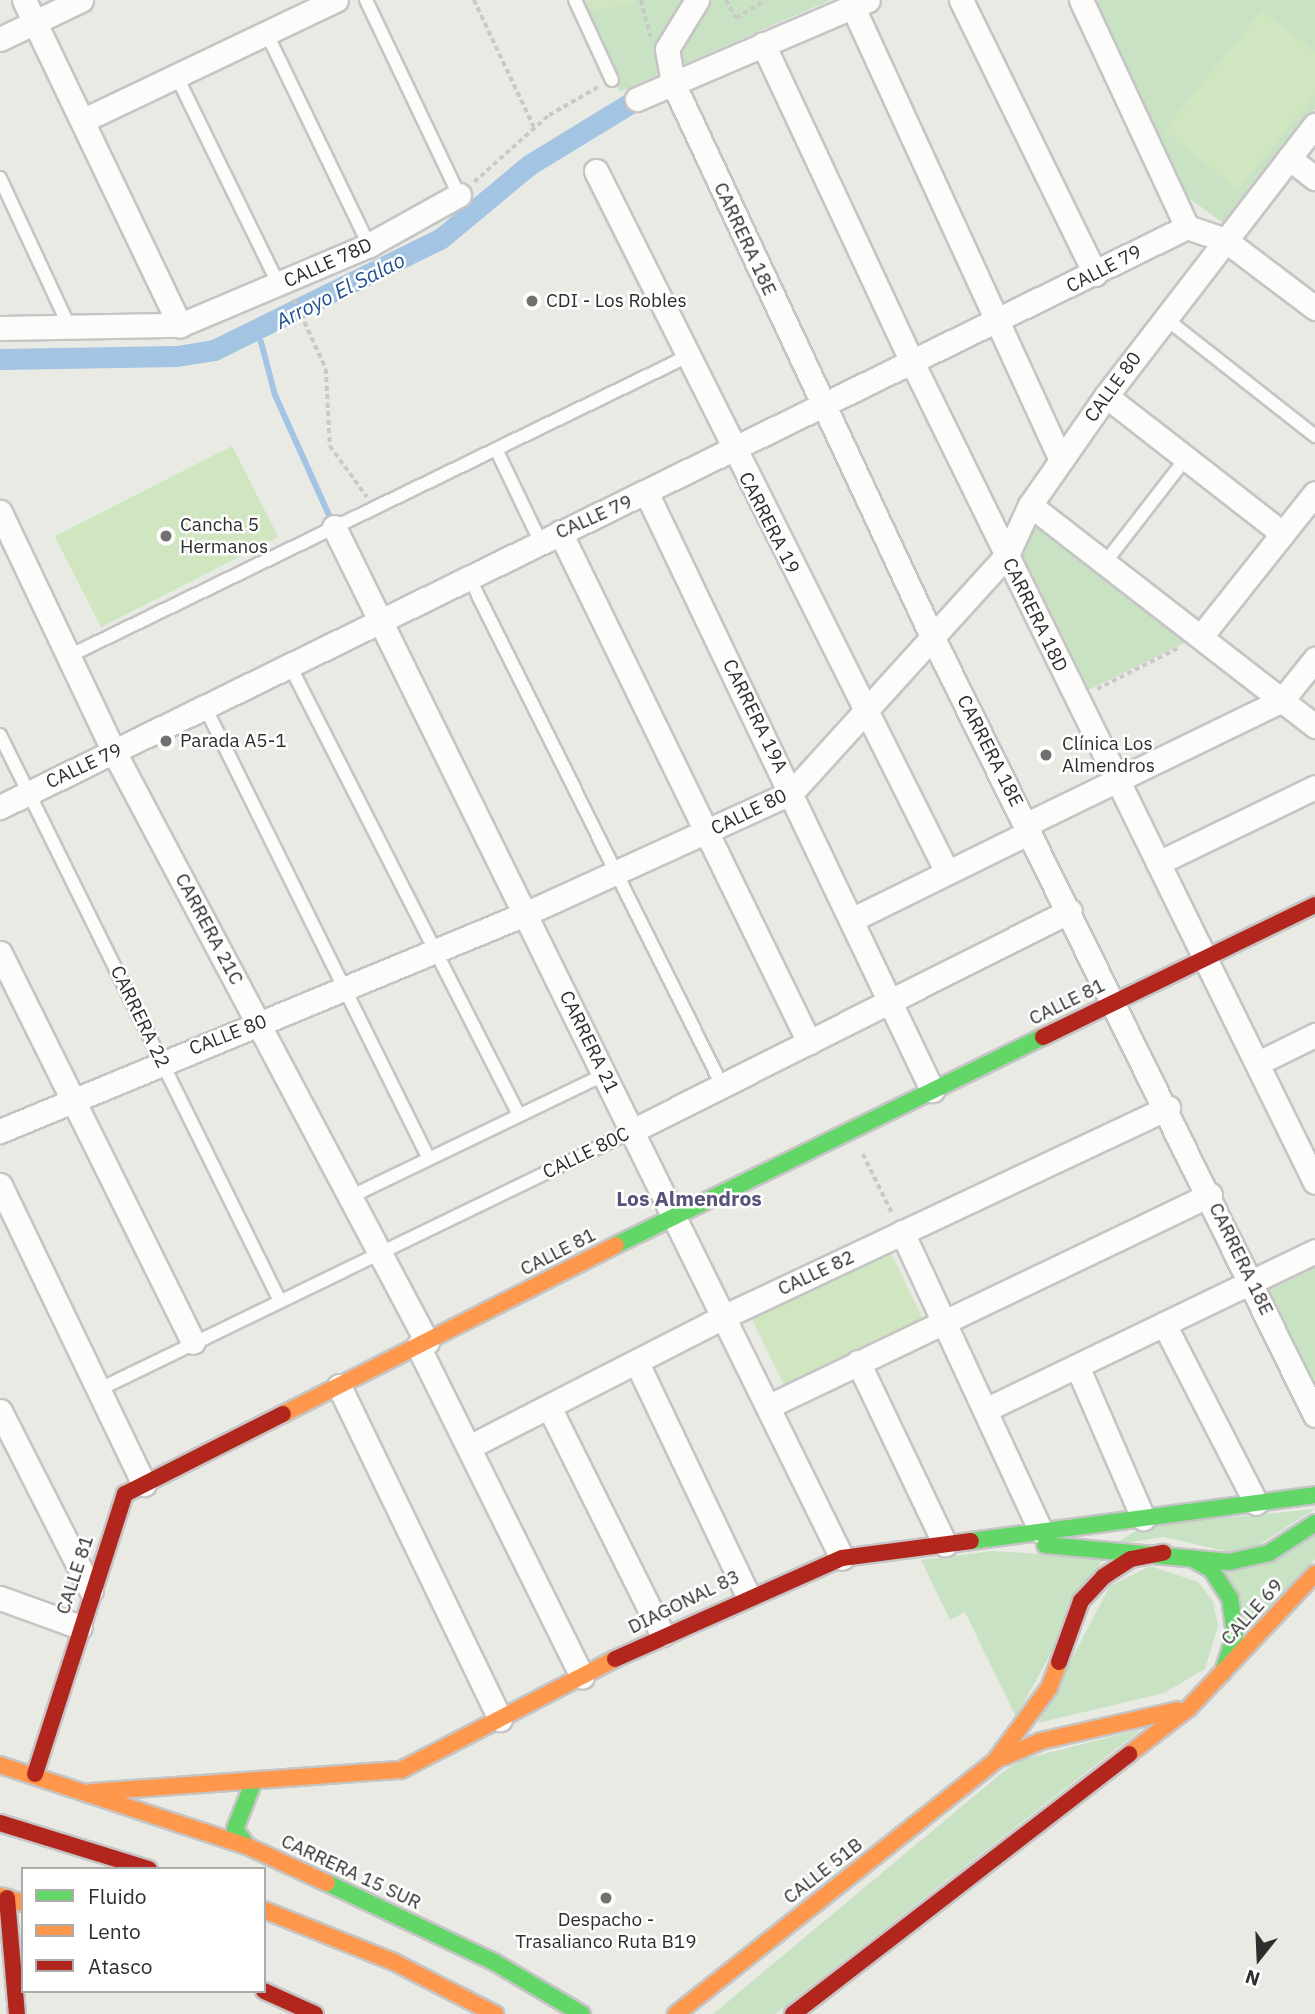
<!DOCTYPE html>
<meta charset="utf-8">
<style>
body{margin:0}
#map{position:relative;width:1315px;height:2014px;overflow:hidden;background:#eaeae5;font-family:"IBM Plex Sans",sans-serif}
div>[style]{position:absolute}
.green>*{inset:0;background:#c8e2c3}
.pitch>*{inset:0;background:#d0e6c1;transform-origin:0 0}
.stream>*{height:6px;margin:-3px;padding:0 3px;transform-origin:3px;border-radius:3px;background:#a3c4e2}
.canal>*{height:21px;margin:-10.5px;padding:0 10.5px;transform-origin:10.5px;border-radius:10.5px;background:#a3c4e2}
.path>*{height:3.5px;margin-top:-1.75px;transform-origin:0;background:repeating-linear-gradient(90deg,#c9c9c8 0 5px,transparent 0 8.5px)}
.roads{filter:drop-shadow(2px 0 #c5c5c5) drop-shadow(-2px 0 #c5c5c5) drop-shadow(0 2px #c5c5c5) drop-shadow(0 -2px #c5c5c5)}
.lane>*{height:12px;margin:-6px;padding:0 6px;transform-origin:6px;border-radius:6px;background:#fcfcfb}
.street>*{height:23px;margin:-11.5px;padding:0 11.5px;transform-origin:11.5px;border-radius:11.5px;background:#fcfcfb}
.fast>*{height:16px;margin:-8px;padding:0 8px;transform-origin:8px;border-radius:8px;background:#63d668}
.slow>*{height:16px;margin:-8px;padding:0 8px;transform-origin:8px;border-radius:8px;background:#ff974d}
.jam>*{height:16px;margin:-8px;padding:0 8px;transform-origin:8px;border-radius:8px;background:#b3261e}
.dots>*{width:19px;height:19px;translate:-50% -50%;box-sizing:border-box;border:4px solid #fff;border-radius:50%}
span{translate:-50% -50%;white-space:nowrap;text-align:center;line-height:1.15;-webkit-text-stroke:5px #fff;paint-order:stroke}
.street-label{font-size:19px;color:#2e2e2e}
.poi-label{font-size:19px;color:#2e2e2e}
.left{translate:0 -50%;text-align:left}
.water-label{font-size:21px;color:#205190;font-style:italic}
.neighbourhood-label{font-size:21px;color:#555379;font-weight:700}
.legend{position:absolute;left:21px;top:1867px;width:245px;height:126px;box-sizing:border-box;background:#fff;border:2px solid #ababab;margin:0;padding:9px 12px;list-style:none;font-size:21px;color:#2e2e2e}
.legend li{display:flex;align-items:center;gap:14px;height:35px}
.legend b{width:35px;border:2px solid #ababab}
.north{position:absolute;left:1224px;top:1923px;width:70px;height:70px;-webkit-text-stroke:5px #fff;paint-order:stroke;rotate:198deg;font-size:19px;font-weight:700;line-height:28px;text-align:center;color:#2e2e2e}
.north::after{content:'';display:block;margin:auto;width:24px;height:32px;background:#2e2e2e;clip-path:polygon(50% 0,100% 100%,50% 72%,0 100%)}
</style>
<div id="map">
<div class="green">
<div style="clip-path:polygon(580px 0,831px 0,620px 92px)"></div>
<div style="clip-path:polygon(1087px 0,1315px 0,1315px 109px,1226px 225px,1180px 192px)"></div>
<div style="clip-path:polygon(1034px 520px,1191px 640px,1084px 692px,1017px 559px)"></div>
<div style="clip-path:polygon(1315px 1266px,1315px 1382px,1265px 1287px)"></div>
<div style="clip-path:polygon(1315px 1509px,1243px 1555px,1163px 1537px,1113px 1545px,1143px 1526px)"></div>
<div style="clip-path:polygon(1315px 1530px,1315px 1559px,1247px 1635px,1224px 1570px)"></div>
<div style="clip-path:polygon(993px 1551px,1103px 1558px,1016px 1717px,965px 1612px,950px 1620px,921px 1560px)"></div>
<div style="clip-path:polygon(1150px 1566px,1198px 1582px,1213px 1601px,1218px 1626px,1205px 1669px,1164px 1693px,1038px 1723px,1110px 1586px)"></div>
<div style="clip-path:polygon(1142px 1729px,775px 2014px,713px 2014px,1003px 1772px,1024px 1759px)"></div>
</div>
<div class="pitch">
<div style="clip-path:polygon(580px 0,633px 0,634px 5px,582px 11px)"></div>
<div style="clip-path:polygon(1262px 10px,1315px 52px,1315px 95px,1238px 190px,1164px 130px)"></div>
<div style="left:232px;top:446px;width:102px;height:199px;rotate:63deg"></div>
<div style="left:889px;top:1249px;width:80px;height:154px;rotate:64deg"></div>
</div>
<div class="stream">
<div style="left:261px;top:342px;width:55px;rotate:75.2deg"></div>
<div style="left:275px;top:395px;width:139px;rotate:65.8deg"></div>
</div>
<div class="canal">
<div style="left:0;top:359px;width:177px;rotate:-1deg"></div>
<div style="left:177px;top:356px;width:37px;rotate:-9deg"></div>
<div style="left:214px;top:350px;width:252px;rotate:-26.2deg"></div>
<div style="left:440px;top:239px;width:116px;rotate:-39.7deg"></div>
<div style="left:529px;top:165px;width:127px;rotate:-31.4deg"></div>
</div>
<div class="path">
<div style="left:474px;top:0;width:140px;rotate:64.7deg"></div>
<div style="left:641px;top:0;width:38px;rotate:75deg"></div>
<div style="left:726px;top:0;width:21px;rotate:61deg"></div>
<div style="left:736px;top:18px;width:35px;rotate:-31deg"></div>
<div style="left:474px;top:182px;width:101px;rotate:-41.8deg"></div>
<div style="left:549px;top:115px;width:56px;rotate:-29.7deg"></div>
<div style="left:294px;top:299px;width:77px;rotate:65.4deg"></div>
<div style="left:326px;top:369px;width:77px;rotate:87deg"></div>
<div style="left:330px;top:446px;width:63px;rotate:54deg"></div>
<div style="left:1097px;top:689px;width:93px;rotate:-26.8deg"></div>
<div style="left:863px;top:1154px;width:66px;rotate:63.8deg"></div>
</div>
<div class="roads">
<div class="lane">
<div style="left:366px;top:0;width:216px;rotate:64.5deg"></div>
<div style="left:575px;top:0;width:88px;rotate:65.2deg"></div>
<div style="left:266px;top:32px;width:237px;rotate:64.2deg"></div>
<div style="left:176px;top:75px;width:234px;rotate:63.9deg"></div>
<div style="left:0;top:178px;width:161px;rotate:65deg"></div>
<div style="left:1165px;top:318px;width:191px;rotate:38.2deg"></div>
<div style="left:496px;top:449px;width:102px;rotate:64.4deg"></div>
<div style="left:1107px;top:560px;width:129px;rotate:-52.2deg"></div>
<div style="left:469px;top:577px;width:568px;rotate:63.53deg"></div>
<div style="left:69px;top:656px;width:686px;rotate:-25.85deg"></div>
<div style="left:289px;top:664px;width:506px;rotate:62.98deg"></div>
<div style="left:205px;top:707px;width:504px;rotate:63.64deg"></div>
<div style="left:0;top:735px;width:631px;rotate:63.68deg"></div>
<div style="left:352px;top:1196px;width:281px;rotate:-25.7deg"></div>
<div style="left:100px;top:1389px;width:591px;rotate:-25.87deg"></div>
</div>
<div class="street">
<div style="left:24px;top:0;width:361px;rotate:64.4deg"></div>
<div style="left:697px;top:0;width:57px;rotate:121.5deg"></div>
<div style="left:667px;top:49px;width:35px;rotate:80deg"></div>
<div style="left:673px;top:83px;width:608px;rotate:64.91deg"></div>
<div style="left:931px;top:634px;width:870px;rotate:63.82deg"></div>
<div style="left:961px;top:0;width:305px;rotate:63.9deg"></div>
<div style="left:1081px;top:0;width:251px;rotate:65deg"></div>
<div style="left:1187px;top:227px;width:40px;rotate:18.9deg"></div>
<div style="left:1225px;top:240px;width:113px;rotate:37.1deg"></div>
<div style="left:851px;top:3px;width:503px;rotate:65.32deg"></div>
<div style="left:0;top:39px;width:90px;rotate:-25.7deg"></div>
<div style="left:763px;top:44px;width:353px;rotate:64.9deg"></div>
<div style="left:913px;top:364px;width:911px;rotate:63.83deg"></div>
<div style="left:637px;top:99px;width:251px;rotate:-23.2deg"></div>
<div style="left:84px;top:120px;width:279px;rotate:-25.5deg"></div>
<div style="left:1289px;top:158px;width:33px;rotate:38deg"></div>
<div style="left:596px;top:171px;width:784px;rotate:63.4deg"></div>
<div style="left:0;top:328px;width:180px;rotate:-1deg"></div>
<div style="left:180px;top:325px;width:205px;rotate:-22.9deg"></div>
<div style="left:369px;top:245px;width:103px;rotate:-29.1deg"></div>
<div style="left:1106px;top:396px;width:224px;rotate:37.9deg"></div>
<div style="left:647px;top:494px;width:661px;rotate:64.44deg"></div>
<div style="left:1030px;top:505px;width:361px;rotate:37.8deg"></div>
<div style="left:0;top:512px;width:266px;rotate:64.6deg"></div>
<div style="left:114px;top:752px;width:668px;rotate:62.05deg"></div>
<div style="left:334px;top:527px;width:1149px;rotate:63.77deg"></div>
<div style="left:560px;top:532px;width:568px;rotate:63.98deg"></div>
<div style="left:1202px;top:635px;width:181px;rotate:-51.5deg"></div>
<div style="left:0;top:807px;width:1321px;rotate:-26.04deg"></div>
<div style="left:1027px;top:824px;width:284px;rotate:-25.9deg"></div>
<div style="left:1282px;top:700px;width:53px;rotate:-51.2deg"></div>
<div style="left:1158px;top:863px;width:174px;rotate:-25.8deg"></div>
<div style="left:853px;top:919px;width:197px;rotate:-26.2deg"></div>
<div style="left:0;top:953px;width:434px;rotate:63.6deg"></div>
<div style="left:1258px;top:1063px;width:64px;rotate:-26.2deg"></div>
<div style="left:0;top:1131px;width:570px;rotate:-22.47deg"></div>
<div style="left:527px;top:913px;width:291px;rotate:-24.5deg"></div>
<div style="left:792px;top:792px;width:320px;rotate:-47.8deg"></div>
<div style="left:1007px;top:555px;width:55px;rotate:-65.3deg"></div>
<div style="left:1030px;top:505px;width:133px;rotate:-55.1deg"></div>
<div style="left:1106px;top:396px;width:342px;rotate:-52.4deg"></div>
<div style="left:632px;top:1131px;width:490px;rotate:-26.7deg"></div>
<div style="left:0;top:1185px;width:332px;rotate:64.3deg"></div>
<div style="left:902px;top:1232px;width:330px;rotate:65.1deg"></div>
<div style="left:1164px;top:1324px;width:201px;rotate:62.8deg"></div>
<div style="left:418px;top:1346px;width:369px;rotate:63.6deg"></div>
<div style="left:858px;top:1362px;width:202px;rotate:64.5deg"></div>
<div style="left:637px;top:1363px;width:256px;rotate:64.5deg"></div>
<div style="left:1077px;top:1366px;width:166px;rotate:66.5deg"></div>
<div style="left:339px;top:1386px;width:370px;rotate:64.2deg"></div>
<div style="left:769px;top:1406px;width:489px;rotate:-25.6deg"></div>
<div style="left:549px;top:1407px;width:254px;rotate:63.5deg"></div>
<div style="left:985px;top:1410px;width:366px;rotate:-25.7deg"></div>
<div style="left:0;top:1411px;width:201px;rotate:63.1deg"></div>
<div style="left:469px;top:1447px;width:285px;rotate:-27.1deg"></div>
<div style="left:723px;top:1317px;width:492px;rotate:-25.2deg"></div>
<div style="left:0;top:1598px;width:85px;rotate:19.9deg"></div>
</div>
<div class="fast">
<div style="left:616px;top:1245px;width:475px;rotate:-26deg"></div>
<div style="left:971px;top:1541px;width:347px;rotate:-7.6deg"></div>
<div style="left:1045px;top:1545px;width:185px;rotate:5.3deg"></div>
<div style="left:1229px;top:1562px;width:41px;rotate:-12.7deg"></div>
<div style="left:1269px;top:1553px;width:55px;rotate:-33.1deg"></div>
<div style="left:1191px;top:1558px;width:23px;rotate:29deg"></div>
<div style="left:1211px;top:1569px;width:35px;rotate:57deg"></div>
<div style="left:1230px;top:1598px;width:37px;rotate:82deg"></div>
<div style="left:1235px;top:1635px;width:40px;rotate:108deg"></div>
<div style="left:247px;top:1846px;width:21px;rotate:-125deg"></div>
<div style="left:235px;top:1829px;width:49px;rotate:-68.6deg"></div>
<div style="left:327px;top:1883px;width:185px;rotate:25.3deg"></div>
<div style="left:494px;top:1962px;width:102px;rotate:30.6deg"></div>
</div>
<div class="slow">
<div style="left:283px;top:1414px;width:373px;rotate:-26.9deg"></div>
<div style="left:1129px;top:1754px;width:76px;rotate:-37.5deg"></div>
<div style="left:1189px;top:1708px;width:184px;rotate:-46.8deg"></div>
<div style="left:1004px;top:1757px;width:40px;rotate:-23.4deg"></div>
<div style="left:1041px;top:1741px;width:139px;rotate:-12.8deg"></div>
<div style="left:0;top:1765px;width:260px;rotate:18.2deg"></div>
<div style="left:247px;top:1846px;width:88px;rotate:24.8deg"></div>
<div style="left:91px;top:1792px;width:311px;rotate:-4.1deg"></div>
<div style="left:401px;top:1770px;width:241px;rotate:-27.4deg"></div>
<div style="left:0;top:1896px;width:24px;rotate:17deg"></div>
<div style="left:264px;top:1910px;width:140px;rotate:21.8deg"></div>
<div style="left:394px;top:1962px;width:114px;rotate:27.2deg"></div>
<div style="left:676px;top:2014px;width:407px;rotate:-38.4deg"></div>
<div style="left:995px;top:1761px;width:91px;rotate:-53.5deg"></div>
<div style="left:1049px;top:1688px;width:28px;rotate:-69deg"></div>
</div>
<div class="jam">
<div style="left:1043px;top:1037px;width:302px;rotate:-25.9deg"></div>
<div style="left:615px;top:1659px;width:248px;rotate:-24deg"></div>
<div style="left:842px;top:1558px;width:130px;rotate:-7.5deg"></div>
<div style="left:1059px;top:1662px;width:65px;rotate:-70.2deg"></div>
<div style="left:1081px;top:1601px;width:33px;rotate:-47deg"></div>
<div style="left:1103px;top:1577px;width:33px;rotate:-33deg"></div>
<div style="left:1131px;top:1559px;width:33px;rotate:-11deg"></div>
<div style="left:35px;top:1774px;width:294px;rotate:-72.2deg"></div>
<div style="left:125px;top:1494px;width:177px;rotate:-26.9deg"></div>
<div style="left:0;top:1823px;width:156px;rotate:17.2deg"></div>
<div style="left:7px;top:1898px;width:116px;rotate:85.1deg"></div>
<div style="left:264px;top:1991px;width:56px;rotate:24.3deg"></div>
<div style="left:793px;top:2014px;width:425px;rotate:-37.7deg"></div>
</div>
</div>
<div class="dots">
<div style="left:532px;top:301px;background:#70706e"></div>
<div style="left:166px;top:536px;background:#70706e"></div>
<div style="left:166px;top:741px;background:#70706e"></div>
<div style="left:1046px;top:755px;background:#70706e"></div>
<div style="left:606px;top:1898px;background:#70706e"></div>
</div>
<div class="street-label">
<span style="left:745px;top:239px;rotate:65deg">CARRERA 18E</span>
<span style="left:328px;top:263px;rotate:-24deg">CALLE 78D</span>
<span style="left:1104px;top:269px;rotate:-27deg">CALLE 79</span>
<span style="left:1113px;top:387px;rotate:-54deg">CALLE 80</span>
<span style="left:594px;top:517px;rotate:-24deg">CALLE 79</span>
<span style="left:769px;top:523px;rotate:63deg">CARRERA 19</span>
<span style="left:1035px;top:615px;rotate:64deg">CARRERA 18D</span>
<span style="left:755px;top:716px;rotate:64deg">CARRERA 19A</span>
<span style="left:990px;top:751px;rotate:63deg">CARRERA 18E</span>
<span style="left:84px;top:766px;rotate:-25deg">CALLE 79</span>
<span style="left:749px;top:812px;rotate:-26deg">CALLE 80</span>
<span style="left:209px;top:929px;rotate:62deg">CARRERA 21C</span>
<span style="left:1067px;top:1002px;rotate:-26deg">CALLE 81</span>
<span style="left:140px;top:1017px;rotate:64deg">CARRERA 22</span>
<span style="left:228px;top:1035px;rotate:-21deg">CALLE 80</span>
<span style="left:589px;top:1042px;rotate:64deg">CARRERA 21</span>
<span style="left:586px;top:1153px;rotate:-26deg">CALLE 80C</span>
<span style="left:558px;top:1252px;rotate:-27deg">CALLE 81</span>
<span style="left:1241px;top:1259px;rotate:64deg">CARRERA 18E</span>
<span style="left:816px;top:1273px;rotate:-25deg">CALLE 82</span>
<span style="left:75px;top:1575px;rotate:-72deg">CALLE 81</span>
<span style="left:684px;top:1602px;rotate:-26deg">DIAGONAL 83</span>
<span style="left:1252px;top:1612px;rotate:-48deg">CALLE 69</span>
<span style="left:823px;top:1871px;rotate:-38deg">CALLE 51B</span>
<span style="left:351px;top:1872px;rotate:25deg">CARRERA 15 SUR</span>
</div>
<div class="poi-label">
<span class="left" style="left:546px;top:301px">CDI - Los Robles</span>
<span class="left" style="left:180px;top:536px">Cancha 5<br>Hermanos</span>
<span class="left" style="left:180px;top:741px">Parada A5-1</span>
<span class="left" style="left:1062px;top:755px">Clínica Los<br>Almendros</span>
<span style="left:606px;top:1931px">Despacho -<br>Trasalianco Ruta B19</span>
</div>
<div class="water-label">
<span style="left:340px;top:290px;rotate:-27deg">Arroyo El Salao</span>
</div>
<div class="neighbourhood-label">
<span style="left:689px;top:1198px">Los Almendros</span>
</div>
<ul class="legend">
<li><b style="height:9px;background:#63d668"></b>Fluido</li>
<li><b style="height:9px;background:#ff974d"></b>Lento</li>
<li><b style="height:9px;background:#b3261e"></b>Atasco</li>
</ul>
<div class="north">N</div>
</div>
